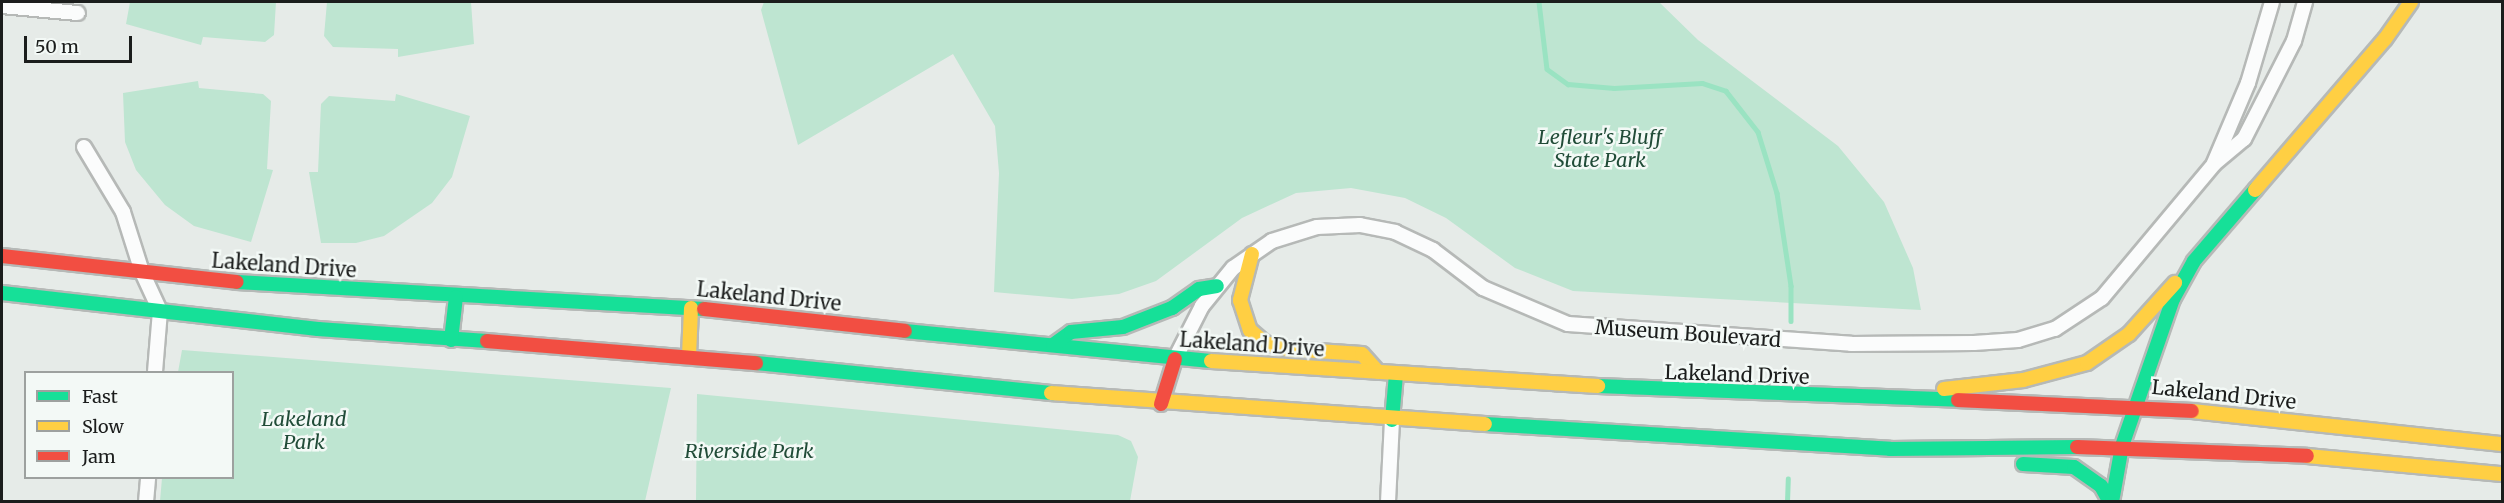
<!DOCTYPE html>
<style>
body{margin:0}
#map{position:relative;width:2504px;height:503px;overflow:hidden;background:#e6ebe8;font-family:Merriweather,serif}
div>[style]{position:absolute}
.green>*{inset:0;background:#bee5d1}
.stream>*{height:4.5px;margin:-2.25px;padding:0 2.25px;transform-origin:2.25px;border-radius:2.25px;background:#9ae3c2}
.roads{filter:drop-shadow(2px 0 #b6b9b7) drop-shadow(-2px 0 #b6b9b7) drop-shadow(0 2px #b6b9b7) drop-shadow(0 -2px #b6b9b7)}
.street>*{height:14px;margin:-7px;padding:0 7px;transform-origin:7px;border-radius:7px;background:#fbfcfc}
.fast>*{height:14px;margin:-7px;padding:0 7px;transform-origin:7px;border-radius:7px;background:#16e098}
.slow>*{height:14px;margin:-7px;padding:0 7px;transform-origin:7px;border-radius:7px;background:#ffcf43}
.jam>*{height:14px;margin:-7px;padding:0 7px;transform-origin:7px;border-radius:7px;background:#f24e42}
span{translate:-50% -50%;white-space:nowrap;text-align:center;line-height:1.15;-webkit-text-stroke:5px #f3f9f6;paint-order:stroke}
.park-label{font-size:20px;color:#214c38;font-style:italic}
.street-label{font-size:20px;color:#1b1d1c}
.frame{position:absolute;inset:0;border:3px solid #1b1d1c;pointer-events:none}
.legend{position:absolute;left:24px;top:371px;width:210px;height:108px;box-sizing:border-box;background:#f3f9f6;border:2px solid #9da19f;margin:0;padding:8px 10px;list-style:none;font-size:18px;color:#1b1d1c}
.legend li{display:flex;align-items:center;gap:12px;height:30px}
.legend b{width:30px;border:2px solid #9da19f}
.scale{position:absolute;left:24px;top:36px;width:108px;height:27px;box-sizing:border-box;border:3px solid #1b1d1c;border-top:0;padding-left:8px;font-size:18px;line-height:21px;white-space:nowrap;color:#1b1d1c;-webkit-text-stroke:4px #f3f9f6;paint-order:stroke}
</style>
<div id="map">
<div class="green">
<div style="clip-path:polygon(130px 2px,276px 2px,274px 35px,265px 42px,203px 37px,201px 45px,126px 24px)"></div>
<div style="clip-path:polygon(327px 2px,471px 2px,474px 44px,398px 57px,398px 49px,333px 47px,324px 36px)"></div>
<div style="clip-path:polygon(764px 2px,1659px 2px,1698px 40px,1838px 146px,1884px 202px,1913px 268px,1921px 310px,1573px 291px,1515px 268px,1446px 218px,1405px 198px,1351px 188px,1296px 193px,1242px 218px,1156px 281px,1119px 294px,1072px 299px,994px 292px,999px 173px,995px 126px,953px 54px,798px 145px,761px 10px)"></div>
<div style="clip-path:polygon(198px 81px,199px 88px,263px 94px,271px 101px,267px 169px,273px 170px,251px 242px,194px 226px,165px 205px,136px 170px,125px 142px,123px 93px)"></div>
<div style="clip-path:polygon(396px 94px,470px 116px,452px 177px,432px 203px,384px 236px,356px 243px,321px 243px,309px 172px,318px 172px,321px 104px,329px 96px,395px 101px)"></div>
<div style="clip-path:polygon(182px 350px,671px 388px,645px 501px,160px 501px,162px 478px,232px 478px,232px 372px,178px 372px)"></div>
<div style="clip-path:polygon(697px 394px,1118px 435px,1131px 441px,1138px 457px,1130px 501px,696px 501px)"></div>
</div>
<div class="stream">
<div style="left:1539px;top:2px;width:67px;rotate:83.2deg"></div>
<div style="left:1547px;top:69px;width:26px;rotate:36deg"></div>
<div style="left:1568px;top:84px;width:46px;rotate:5deg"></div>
<div style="left:1614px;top:88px;width:88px;rotate:-3.3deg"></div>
<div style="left:1702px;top:83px;width:25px;rotate:18deg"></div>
<div style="left:1726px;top:91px;width:52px;rotate:52deg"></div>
<div style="left:1758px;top:132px;width:64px;rotate:72.7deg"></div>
<div style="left:1777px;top:193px;width:94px;rotate:81.4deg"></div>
<div style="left:1791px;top:286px;width:35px;rotate:90deg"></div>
<div style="left:1787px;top:502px;width:23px;rotate:-88deg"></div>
</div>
<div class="roads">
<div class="street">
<div style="left:2px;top:6px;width:76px;rotate:5.3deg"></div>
<div style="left:84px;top:147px;width:76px;rotate:59deg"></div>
<div style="left:123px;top:212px;width:63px;rotate:72.4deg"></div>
<div style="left:142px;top:272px;width:43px;rotate:65.2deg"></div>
<div style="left:160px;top:311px;width:61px;rotate:94.7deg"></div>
<div style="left:2214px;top:163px;width:87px;rotate:-67deg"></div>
<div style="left:2248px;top:83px;width:84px;rotate:-73.5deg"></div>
<div style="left:1175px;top:359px;width:59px;rotate:-63deg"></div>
<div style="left:1202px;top:306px;width:49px;rotate:-50.8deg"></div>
<div style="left:1233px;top:268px;width:47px;rotate:-34.7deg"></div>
<div style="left:1272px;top:241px;width:47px;rotate:-17.3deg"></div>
<div style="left:1317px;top:227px;width:43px;rotate:-2.7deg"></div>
<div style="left:1360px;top:225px;width:36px;rotate:11deg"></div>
<div style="left:1395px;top:232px;width:42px;rotate:25.3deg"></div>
<div style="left:1433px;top:250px;width:63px;rotate:37.2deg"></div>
<div style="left:1483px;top:288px;width:92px;rotate:23deg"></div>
<div style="left:1568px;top:324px;width:284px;rotate:4deg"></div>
<div style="left:1851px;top:344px;width:123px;rotate:-0.5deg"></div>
<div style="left:1974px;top:343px;width:44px;rotate:-3.9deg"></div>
<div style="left:2018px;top:340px;width:39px;rotate:-17deg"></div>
<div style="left:2055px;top:329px;width:56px;rotate:-33.4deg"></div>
<div style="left:2102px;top:298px;width:175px;rotate:-50.1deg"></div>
<div style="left:2214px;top:164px;width:39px;rotate:-40deg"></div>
<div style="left:2244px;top:139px;width:110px;rotate:-63deg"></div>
<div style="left:2294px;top:41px;width:41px;rotate:-74.2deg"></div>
<div style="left:146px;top:502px;width:24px;rotate:-85deg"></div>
<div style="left:1388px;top:502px;width:82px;rotate:-87.2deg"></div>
</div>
<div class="fast">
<div style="left:237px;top:282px;width:468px;rotate:3.3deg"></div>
<div style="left:2px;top:293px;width:318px;rotate:6.5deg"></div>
<div style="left:318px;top:329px;width:169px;rotate:4.1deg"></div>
<div style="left:905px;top:331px;width:307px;rotate:5.6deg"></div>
<div style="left:451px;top:340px;width:43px;rotate:-83.4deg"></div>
<div style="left:1053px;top:345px;width:22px;rotate:-36deg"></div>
<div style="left:1071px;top:332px;width:52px;rotate:-5.5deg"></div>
<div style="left:1123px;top:327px;width:53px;rotate:-21.2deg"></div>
<div style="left:1172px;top:308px;width:33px;rotate:-35deg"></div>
<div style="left:1199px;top:289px;width:18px;rotate:-9deg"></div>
<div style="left:756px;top:363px;width:297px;rotate:5.8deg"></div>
<div style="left:1598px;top:386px;width:360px;rotate:2.2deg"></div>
<div style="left:1392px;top:420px;width:46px;rotate:-85deg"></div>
<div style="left:1485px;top:424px;width:406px;rotate:3.5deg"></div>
<div style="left:1890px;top:449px;width:187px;rotate:-0.6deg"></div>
<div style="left:2023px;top:464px;width:51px;rotate:3.4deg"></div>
<div style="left:2074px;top:467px;width:33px;rotate:35deg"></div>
<div style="left:2101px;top:486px;width:18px;rotate:61deg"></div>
<div style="left:2112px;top:502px;width:57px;rotate:-79.9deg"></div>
<div style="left:2122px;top:446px;width:156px;rotate:-70.9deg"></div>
<div style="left:2173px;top:299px;width:43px;rotate:-61.1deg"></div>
<div style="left:2194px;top:261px;width:94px;rotate:-49.3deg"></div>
</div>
<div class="slow">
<div style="left:2255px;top:190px;width:199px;rotate:-49.3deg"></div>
<div style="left:2385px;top:39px;width:45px;rotate:-54.9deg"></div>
<div style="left:1252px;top:254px;width:48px;rotate:104.6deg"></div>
<div style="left:1240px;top:300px;width:32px;rotate:72deg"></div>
<div style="left:1250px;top:330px;width:20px;rotate:41deg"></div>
<div style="left:1265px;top:343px;width:24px;rotate:15deg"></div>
<div style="left:1288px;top:349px;width:74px;rotate:3.9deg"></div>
<div style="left:1362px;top:354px;width:24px;rotate:48deg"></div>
<div style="left:689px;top:356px;width:48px;rotate:-87.6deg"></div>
<div style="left:1211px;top:361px;width:388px;rotate:3.7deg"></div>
<div style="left:1944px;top:389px;width:80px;rotate:-6.5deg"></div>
<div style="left:2023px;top:380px;width:66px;rotate:-14.9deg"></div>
<div style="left:2087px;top:363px;width:51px;rotate:-34.6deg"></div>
<div style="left:2129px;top:334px;width:69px;rotate:-48deg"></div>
<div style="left:1051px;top:393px;width:435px;rotate:4.1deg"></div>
<div style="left:2192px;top:411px;width:312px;rotate:6.1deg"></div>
<div style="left:2307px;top:456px;width:196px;rotate:5.3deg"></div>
</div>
<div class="jam">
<div style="left:2px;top:256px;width:236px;rotate:6.3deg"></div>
<div style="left:704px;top:309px;width:202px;rotate:6.2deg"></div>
<div style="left:487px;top:341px;width:270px;rotate:4.7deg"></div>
<div style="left:1958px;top:400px;width:234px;rotate:2.7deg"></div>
<div style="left:1161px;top:404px;width:47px;rotate:-72.7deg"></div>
<div style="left:2077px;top:447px;width:230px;rotate:2.2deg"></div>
</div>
</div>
<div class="park-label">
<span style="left:1600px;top:148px">Lefleur's Bluff<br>State Park</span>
<span style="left:304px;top:430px">Lakeland<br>Park</span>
<span style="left:749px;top:450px">Riverside Park</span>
</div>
<div class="street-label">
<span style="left:284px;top:265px;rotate:4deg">Lakeland Drive</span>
<span style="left:769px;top:296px;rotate:6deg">Lakeland Drive</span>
<span style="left:1688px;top:333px;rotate:4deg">Museum Boulevard</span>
<span style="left:1252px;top:344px;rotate:4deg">Lakeland Drive</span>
<span style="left:1737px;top:374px;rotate:2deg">Lakeland Drive</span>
<span style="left:2224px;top:394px;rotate:6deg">Lakeland Drive</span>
</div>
<div class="frame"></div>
<ul class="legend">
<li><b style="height:8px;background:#16e098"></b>Fast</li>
<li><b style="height:8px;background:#ffcf43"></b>Slow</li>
<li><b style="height:8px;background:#f24e42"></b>Jam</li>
</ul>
<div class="scale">50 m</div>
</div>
